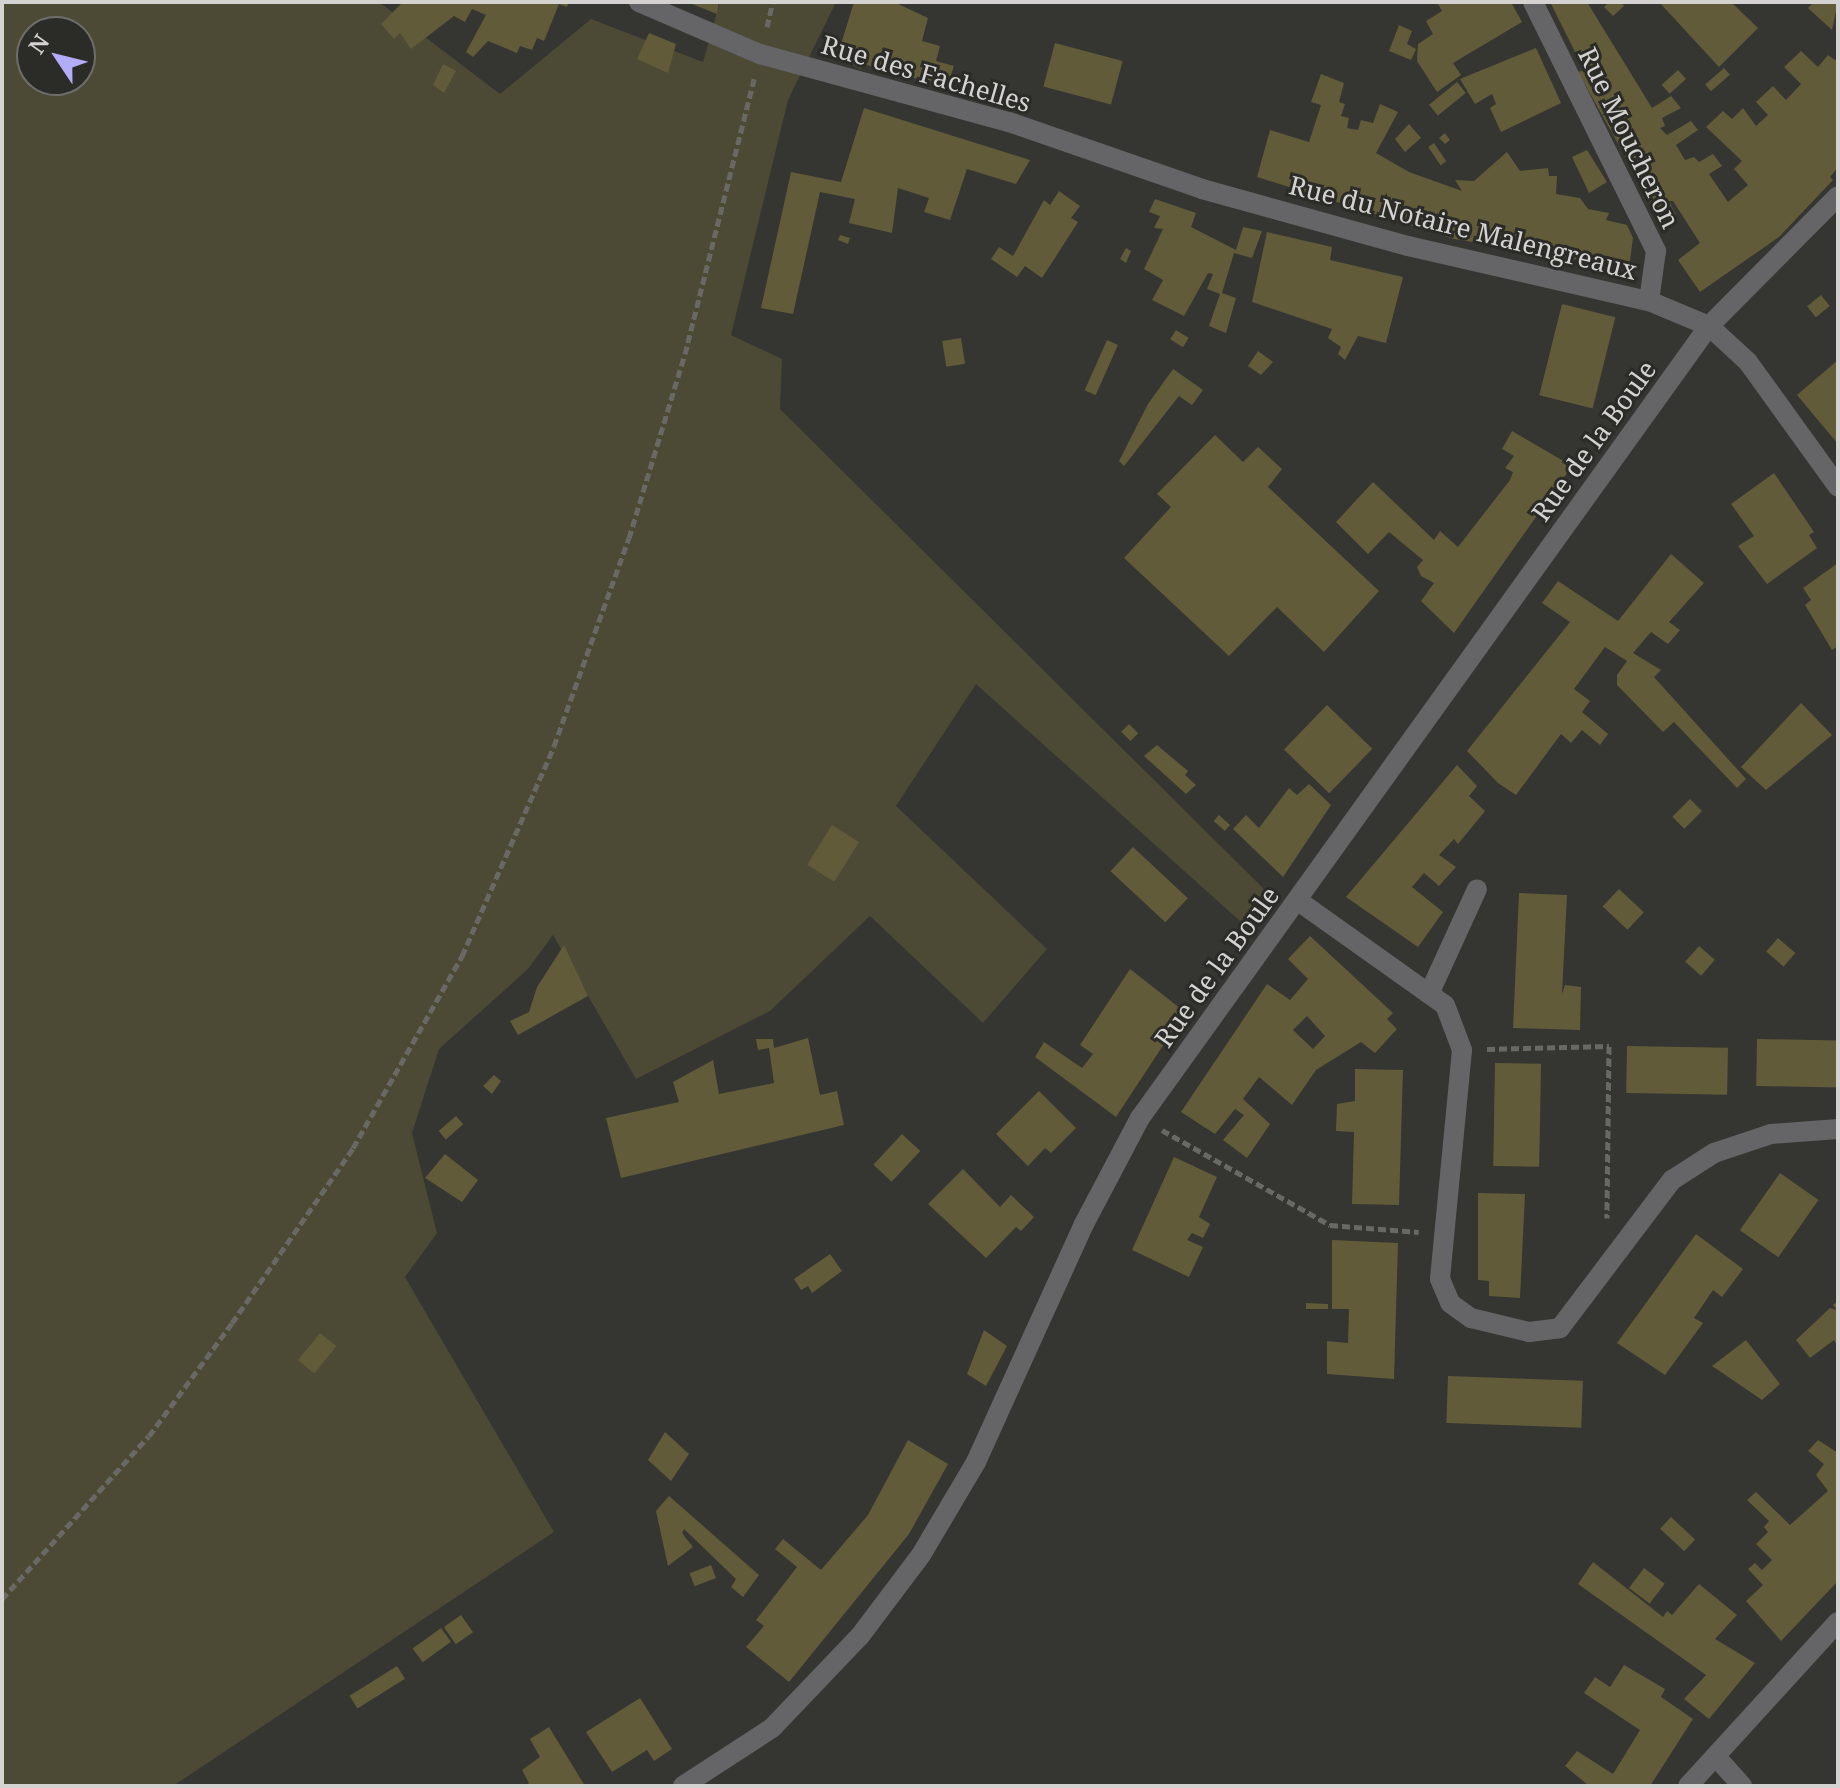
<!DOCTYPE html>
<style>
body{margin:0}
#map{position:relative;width:1840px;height:1788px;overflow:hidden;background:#353531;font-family:"Noto Serif",serif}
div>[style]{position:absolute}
.green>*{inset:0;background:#4c4935}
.building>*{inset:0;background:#615b39;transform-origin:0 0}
.path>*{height:5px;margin-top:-2.5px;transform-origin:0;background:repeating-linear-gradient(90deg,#686865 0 8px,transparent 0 12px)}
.street>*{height:20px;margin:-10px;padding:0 10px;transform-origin:10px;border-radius:10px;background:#656567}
span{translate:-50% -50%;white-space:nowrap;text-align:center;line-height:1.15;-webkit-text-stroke:6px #2b2b27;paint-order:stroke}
.street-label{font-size:26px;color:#d4d3d1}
.frame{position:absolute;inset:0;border:4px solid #d4d3d1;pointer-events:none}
.north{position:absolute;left:16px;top:16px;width:80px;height:80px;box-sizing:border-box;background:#2b2b27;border:2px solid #6f6e6b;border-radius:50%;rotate:305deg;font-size:22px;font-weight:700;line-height:32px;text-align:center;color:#d4d3d1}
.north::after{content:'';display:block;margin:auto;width:28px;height:36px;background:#b3adf9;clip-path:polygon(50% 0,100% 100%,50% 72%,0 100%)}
</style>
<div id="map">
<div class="green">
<div style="clip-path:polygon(evenodd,2px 2px,379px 2px,500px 94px,591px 19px,703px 62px,720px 2px,836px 2px,788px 100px,731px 335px,782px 359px,780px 409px,1265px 890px,1241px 922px,976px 684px,896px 806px,1047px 949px,983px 1023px,870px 916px,770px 1011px,636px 1079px,553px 935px,528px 969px,439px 1049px,412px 1133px,437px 1233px,405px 1277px,554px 1532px,173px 1786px,2px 1786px,2px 2px,32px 32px,80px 32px,80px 80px,32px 80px,32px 32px)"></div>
</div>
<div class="building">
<div style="clip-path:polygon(403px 2px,569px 2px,567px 7px,559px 4px,544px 41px,537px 38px,532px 50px,520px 46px,517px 53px,488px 41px,473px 57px,466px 52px,486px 15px,472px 9px,465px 22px,454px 16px,411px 49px,400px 33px,394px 39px,381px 24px)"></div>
<div style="clip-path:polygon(687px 2px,719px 2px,717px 14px)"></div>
<div style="clip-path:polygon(854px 2px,894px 2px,928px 18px,922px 41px,940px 46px,936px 61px,954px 66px,947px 87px,863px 64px,861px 69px,837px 57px)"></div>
<div style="clip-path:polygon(1437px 2px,1511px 2px,1522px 22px,1453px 63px,1461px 75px,1437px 92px,1417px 61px,1418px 44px,1433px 34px,1426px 21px,1442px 11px)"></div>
<div style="clip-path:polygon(1550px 2px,1587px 2px,1652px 108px,1671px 96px,1681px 108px,1662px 118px,1665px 126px,1660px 128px,1667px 135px,1691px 121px,1698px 130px,1676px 145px,1685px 160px,1694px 157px,1699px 162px,1713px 154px,1722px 166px,1709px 174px,1728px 202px,1748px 185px,1734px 169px,1742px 161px,1706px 127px,1723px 111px,1732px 119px,1743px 108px,1756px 126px,1768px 115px,1756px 102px,1773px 86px,1786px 100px,1801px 84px,1784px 67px,1801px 51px,1818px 67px,1828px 55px,1838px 62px,1838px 167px,1830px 177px,1833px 180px,1779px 237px,1700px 292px,1678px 260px,1700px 243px,1673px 201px,1669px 201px,1676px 215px,1662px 220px,1654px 208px,1578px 72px,1584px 70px)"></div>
<div style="clip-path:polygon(1609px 2px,1621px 2px,1624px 6px,1613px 16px,1604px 7px)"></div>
<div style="clip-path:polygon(1659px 2px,1731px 2px,1758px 28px,1719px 67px)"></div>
<div style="clip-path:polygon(1814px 2px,1838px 2px,1832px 30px,1808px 8px)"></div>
<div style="clip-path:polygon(1399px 25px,1412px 31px,1407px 44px,1416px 49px,1411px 60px,1389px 51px)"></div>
<div style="clip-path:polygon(649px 33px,676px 44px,668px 73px,637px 59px)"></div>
<div style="left:1055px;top:43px;width:70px;height:45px;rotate:15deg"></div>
<div style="clip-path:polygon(1536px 48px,1561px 103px,1501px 132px,1490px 108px,1496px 104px,1492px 94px,1475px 104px,1460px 79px)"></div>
<div style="clip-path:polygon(443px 64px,456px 71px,444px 93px,433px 85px)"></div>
<div style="left:1724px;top:68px;width:9px;height:25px;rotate:49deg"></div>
<div style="left:1678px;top:70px;width:12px;height:22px;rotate:48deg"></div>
<div style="clip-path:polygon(1321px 74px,1344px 83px,1339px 102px,1345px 104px,1341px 116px,1349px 118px,1347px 128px,1358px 130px,1361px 120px,1373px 123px,1380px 104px,1398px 112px,1376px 153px,1409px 172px,1462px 191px,1455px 180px,1474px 181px,1507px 152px,1520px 171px,1548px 168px,1549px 176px,1557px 176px,1556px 194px,1580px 198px,1588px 209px,1609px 213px,1606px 220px,1627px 225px,1633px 238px,1629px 268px,1454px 239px,1257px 177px,1270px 130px,1309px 142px,1321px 105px,1311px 102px)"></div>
<div style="left:1457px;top:82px;width:14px;height:36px;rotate:51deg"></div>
<div style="clip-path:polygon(864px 108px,1030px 160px,1016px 184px,967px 169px,950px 220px,924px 212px,929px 198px,898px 188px,892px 233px,849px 223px,855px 199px,820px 192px,793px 314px,761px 308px,791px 172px,841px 182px)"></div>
<div style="clip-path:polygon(1409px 124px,1421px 138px,1405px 152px,1395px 139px)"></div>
<div style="clip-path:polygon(1445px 133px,1450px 140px,1445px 144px,1439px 138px)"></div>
<div style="left:1434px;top:143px;width:22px;height:7px;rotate:56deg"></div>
<div style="clip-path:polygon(1587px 150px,1607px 182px,1589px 193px,1572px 157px)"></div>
<div style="clip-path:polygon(1059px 191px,1080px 206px,1071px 218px,1078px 222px,1042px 278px,1025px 266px,1017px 277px,991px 259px,999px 247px,1013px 256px,1044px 200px,1050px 205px)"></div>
<div style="clip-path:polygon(1155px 199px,1196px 213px,1191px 227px,1236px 250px,1243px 227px,1262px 231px,1252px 258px,1234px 253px,1222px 293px,1236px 298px,1226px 333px,1209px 326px,1220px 294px,1207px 289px,1213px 274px,1208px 273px,1184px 316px,1152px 300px,1163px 280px,1144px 269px,1163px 229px,1154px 228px,1160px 216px,1149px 212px)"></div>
<div style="clip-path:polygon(1267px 232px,1332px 247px,1330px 260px,1403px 277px,1386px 343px,1358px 336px,1345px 360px,1338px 354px,1341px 347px,1328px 338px,1332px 329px,1252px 302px)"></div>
<div style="clip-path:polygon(840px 235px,850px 238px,848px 244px,838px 240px)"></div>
<div style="clip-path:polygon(1126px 248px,1131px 251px,1126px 263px,1120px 259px)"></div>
<div style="left:1821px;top:295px;width:14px;height:18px;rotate:51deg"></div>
<div style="left:1562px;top:304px;width:55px;height:94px;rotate:14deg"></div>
<div style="left:1176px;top:330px;width:15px;height:11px;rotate:32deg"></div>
<div style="left:961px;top:338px;width:26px;height:19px;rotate:81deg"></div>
<div style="left:1107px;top:340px;width:12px;height:55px;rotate:24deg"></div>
<div style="clip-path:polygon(1258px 351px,1273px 362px,1261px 375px,1248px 366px)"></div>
<div style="clip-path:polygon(1838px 360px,1838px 444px,1797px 395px)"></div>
<div style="clip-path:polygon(1173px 369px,1203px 390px,1192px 405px,1179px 396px,1124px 466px,1119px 461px,1148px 404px)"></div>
<div style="clip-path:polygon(1512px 431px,1572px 466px,1454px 633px,1421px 601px,1434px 583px,1421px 576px,1417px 567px,1423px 560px,1389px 532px,1368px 554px,1336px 522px,1373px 482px,1434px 540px,1440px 531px,1458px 547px,1510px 480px,1513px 472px,1505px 468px,1514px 456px,1502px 449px)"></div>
<div style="clip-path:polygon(1215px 435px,1243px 462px,1258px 447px,1282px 469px,1268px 487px,1379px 591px,1324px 652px,1277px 607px,1229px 656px,1124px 558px,1171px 507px,1157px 494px)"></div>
<div style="clip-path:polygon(1774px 473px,1814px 532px,1809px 535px,1817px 548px,1767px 584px,1738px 546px,1754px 536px,1731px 504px)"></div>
<div style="clip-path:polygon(1671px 554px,1704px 583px,1669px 622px,1680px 630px,1668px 644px,1651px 632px,1633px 653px,1661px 670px,1654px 677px,1746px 779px,1737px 788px,1674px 722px,1663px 732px,1617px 685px,1617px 675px,1627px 661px,1605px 647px,1574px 689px,1590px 701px,1582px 712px,1608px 734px,1600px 745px,1582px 730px,1571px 743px,1561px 734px,1516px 795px,1498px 783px,1467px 751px,1570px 622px,1542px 603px,1558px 581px,1618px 621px)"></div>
<div style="clip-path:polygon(1838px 563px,1838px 646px,1832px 650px,1805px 605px,1811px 600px,1803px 588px)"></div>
<div style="clip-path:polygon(1801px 703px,1832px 735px,1766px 790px,1741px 767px)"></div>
<div style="left:1327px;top:705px;width:63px;height:62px;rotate:44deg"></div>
<div style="left:1129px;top:724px;width:13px;height:11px;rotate:45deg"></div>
<div style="clip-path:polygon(1157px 745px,1188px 771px,1185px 775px,1196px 785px,1186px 794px,1144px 756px)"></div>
<div style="clip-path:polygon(1457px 765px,1477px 786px,1469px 796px,1485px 811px,1458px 844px,1454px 839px,1439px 855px,1456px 867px,1439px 886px,1424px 873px,1412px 887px,1443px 912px,1418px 947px,1346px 897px)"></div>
<div style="clip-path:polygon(1309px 784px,1331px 805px,1283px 877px,1233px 829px,1246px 815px,1259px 828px,1289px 788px,1297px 795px)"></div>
<div style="left:1690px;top:799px;width:17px;height:25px;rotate:45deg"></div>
<div style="left:1219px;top:815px;width:15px;height:8px;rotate:42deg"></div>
<div style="left:832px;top:825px;width:32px;height:47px;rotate:32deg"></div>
<div style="left:1133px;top:847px;width:75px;height:33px;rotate:43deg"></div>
<div style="left:1619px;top:889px;width:34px;height:24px;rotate:43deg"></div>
<div style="clip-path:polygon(1519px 893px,1567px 895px,1562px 994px,1565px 985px,1581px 987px,1580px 1030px,1513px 1028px)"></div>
<div style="clip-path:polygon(evenodd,1310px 936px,1393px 1013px,1387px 1019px,1397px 1029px,1375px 1053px,1361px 1042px,1316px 1070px,1292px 1105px,1259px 1077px,1243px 1099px,1270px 1124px,1247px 1158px,1223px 1140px,1244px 1115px,1235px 1109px,1215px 1134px,1181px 1112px,1267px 984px,1290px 1000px,1308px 979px,1288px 959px,1310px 936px,1307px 1016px,1325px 1036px,1313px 1049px,1293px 1030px,1307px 1016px)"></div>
<div style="left:1778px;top:938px;width:23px;height:18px;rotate:41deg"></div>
<div style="clip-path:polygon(564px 945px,588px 996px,518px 1035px,510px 1021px,529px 1012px,537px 987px)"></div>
<div style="left:1699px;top:946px;width:21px;height:21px;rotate:41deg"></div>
<div style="clip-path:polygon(1130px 969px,1185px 1012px,1116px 1117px,1035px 1057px,1044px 1042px,1082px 1068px,1093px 1054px,1080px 1045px)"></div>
<div style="clip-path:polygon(808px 1038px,820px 1095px,837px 1091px,844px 1125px,621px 1178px,606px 1118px,679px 1102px,673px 1082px,713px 1060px,719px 1094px,774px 1083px,769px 1048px,758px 1050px,756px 1039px,773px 1039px,774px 1048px)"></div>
<div style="left:1757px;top:1039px;width:81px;height:47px;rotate:1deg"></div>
<div style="left:1627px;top:1046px;width:101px;height:47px;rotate:1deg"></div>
<div style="left:1495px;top:1063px;width:46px;height:103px;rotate:1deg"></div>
<div style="clip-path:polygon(1355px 1069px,1403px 1070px,1399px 1205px,1352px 1204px,1354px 1132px,1336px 1131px,1337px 1104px,1355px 1101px)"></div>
<div style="clip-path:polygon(494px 1075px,501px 1081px,492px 1094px,483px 1086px)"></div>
<div style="clip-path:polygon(1039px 1091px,1076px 1128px,1051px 1153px,1045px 1148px,1028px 1166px,996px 1134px)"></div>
<div style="left:456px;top:1116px;width:11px;height:23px;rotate:49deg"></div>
<div style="left:902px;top:1134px;width:25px;height:42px;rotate:43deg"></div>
<div style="clip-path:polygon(445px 1154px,478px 1180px,462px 1202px,425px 1178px)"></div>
<div style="clip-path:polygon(1174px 1157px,1217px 1177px,1199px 1217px,1210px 1224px,1203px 1238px,1192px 1233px,1187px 1240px,1203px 1247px,1189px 1277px,1132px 1250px)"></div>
<div style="clip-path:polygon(963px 1169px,1000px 1207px,1011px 1195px,1034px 1217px,1021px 1231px,1016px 1227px,986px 1258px,928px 1204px)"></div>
<div style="left:1780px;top:1173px;width:47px;height:70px;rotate:35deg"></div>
<div style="clip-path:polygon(1478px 1193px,1525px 1194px,1520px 1298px,1489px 1296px,1489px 1281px,1478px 1280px)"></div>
<div style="clip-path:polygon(1696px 1234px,1743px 1269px,1722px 1297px,1713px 1290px,1694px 1318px,1703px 1323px,1665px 1375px,1617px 1343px)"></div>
<div style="clip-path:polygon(1332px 1240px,1398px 1243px,1394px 1379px,1327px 1374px,1327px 1341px,1348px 1343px,1349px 1309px,1332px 1309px)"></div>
<div style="clip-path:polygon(830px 1254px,842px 1271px,812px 1293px,808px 1286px,801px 1290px,794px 1279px)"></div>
<div style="clip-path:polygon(1838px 1301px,1838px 1347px,1834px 1340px,1810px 1358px,1796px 1340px,1830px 1308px,1837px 1310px,1833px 1305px)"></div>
<div style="clip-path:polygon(1306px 1303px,1328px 1304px,1328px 1309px,1306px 1309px)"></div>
<div style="clip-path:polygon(984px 1330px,1007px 1346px,986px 1386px,967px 1374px)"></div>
<div style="left:320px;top:1333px;width:21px;height:35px;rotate:39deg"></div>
<div style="clip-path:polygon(1746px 1340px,1780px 1384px,1762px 1400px,1712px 1366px)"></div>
<div style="left:1448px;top:1376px;width:135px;height:47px;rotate:2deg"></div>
<div style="clip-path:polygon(665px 1432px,689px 1454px,671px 1481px,648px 1460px)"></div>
<div style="clip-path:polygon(908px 1440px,948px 1464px,909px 1534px,789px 1682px,746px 1647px,764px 1626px,756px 1620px,797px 1567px,775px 1549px,783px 1539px,821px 1570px,868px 1515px)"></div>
<div style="clip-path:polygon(1818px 1440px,1838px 1453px,1838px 1581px,1781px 1641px,1746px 1601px,1763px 1585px,1748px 1569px,1755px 1563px,1762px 1570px,1772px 1560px,1756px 1544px,1768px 1532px,1764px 1527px,1769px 1521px,1747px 1500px,1756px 1492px,1790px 1525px,1828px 1491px,1816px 1475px,1824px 1464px,1808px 1451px)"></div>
<div style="clip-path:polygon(669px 1496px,759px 1575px,743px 1597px,731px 1587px,736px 1579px,684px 1529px,682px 1533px,693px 1547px,668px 1566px,656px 1511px)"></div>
<div style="left:1671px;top:1517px;width:33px;height:16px;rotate:43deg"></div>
<div style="clip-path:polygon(1593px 1562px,1663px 1617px,1667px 1611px,1672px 1615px,1699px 1584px,1737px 1615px,1715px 1639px,1755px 1663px,1709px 1719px,1684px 1699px,1706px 1675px,1578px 1584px)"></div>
<div style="left:711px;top:1565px;width:14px;height:23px;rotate:69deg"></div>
<div style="left:1644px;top:1568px;width:26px;height:25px;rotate:37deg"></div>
<div style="left:461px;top:1615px;width:21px;height:21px;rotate:55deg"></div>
<div style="left:441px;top:1628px;width:17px;height:35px;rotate:54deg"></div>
<div style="clip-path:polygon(1624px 1665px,1665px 1689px,1661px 1697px,1693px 1719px,1650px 1786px,1589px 1786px,1565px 1766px,1577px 1751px,1613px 1774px,1640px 1730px,1584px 1693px,1595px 1677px,1610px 1687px)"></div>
<div style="left:397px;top:1666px;width:15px;height:56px;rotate:58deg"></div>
<div style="clip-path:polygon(640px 1698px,672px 1749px,654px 1761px,647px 1750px,612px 1772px,586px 1732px)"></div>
<div style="clip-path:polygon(549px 1727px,585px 1786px,524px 1786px,529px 1783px,522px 1770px,540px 1757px,530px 1739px)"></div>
</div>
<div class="path">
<div style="left:767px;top:27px;width:26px;rotate:-77deg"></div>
<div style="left:1487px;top:1049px;width:122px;rotate:-1.4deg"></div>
<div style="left:1609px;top:1046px;width:172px;rotate:90.7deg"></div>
<div style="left:1162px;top:1130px;width:193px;rotate:29.5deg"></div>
<div style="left:1330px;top:1225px;width:89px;rotate:4.5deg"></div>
<div style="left:2px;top:1599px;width:219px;rotate:-48deg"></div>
<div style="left:149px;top:1436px;width:140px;rotate:-53.7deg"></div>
<div style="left:232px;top:1323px;width:213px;rotate:-55.3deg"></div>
<div style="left:353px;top:1148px;width:221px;rotate:-60.4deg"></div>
<div style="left:462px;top:956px;width:229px;rotate:-66.3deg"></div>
<div style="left:554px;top:746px;width:221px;rotate:-70.2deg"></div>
<div style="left:629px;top:538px;width:192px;rotate:-73.1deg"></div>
<div style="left:685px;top:354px;width:284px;rotate:-75.9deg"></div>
</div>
<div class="street">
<div style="left:639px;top:2px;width:132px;rotate:23.3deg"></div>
<div style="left:760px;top:54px;width:258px;rotate:15.3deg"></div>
<div style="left:1009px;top:122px;width:204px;rotate:19.1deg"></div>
<div style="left:1202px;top:189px;width:214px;rotate:15.5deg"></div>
<div style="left:1408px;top:246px;width:247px;rotate:12.9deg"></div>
<div style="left:1649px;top:301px;width:65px;rotate:22.6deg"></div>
<div style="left:1709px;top:326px;width:53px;rotate:42.7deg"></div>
<div style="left:1748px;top:362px;width:154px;rotate:54.2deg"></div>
<div style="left:1533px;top:2px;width:278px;rotate:63.7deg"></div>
<div style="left:1656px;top:251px;width:50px;rotate:98deg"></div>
<div style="left:1297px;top:900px;width:181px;rotate:35.4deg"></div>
<div style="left:1445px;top:1005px;width:48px;rotate:69.3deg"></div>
<div style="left:1462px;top:1050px;width:230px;rotate:95.5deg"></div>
<div style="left:1440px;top:1279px;width:26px;rotate:67deg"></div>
<div style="left:1450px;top:1303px;width:26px;rotate:36deg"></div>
<div style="left:1471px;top:1318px;width:60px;rotate:13.6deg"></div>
<div style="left:1529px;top:1332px;width:31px;rotate:-7deg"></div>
<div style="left:1560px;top:1328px;width:186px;rotate:-52.9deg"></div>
<div style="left:1672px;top:1180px;width:50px;rotate:-32.7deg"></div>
<div style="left:1714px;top:1153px;width:60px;rotate:-18.4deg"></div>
<div style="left:1771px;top:1134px;width:67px;rotate:-4.3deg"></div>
<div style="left:1429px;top:994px;width:115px;rotate:-65.4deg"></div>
<div style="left:1718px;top:1759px;width:36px;rotate:48deg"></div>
<div style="left:683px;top:1786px;width:106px;rotate:-33.1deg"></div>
<div style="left:772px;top:1728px;width:127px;rotate:-46.3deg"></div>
<div style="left:860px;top:1636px;width:101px;rotate:-53deg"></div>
<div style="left:921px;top:1555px;width:108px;rotate:-59.4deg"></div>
<div style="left:976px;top:1462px;width:261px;rotate:-65.6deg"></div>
<div style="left:1084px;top:1224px;width:120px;rotate:-62.2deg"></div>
<div style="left:1140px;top:1118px;width:975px;rotate:-54.31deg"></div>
<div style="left:1709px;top:326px;width:183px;rotate:-45.2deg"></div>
<div style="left:1688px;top:1786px;width:222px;rotate:-47.6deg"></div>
</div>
<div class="street-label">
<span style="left:926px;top:74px;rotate:16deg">Rue des Fachelles</span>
<span style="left:1629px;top:138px;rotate:64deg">Rue Moucheron</span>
<span style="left:1463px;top:228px;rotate:14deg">Rue du Notaire Malengreaux</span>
<span style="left:1594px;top:441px;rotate:-54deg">Rue de la Boule</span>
<span style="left:1217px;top:967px;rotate:-54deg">Rue de la Boule</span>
</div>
<div class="frame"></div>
<div class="north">N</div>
</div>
